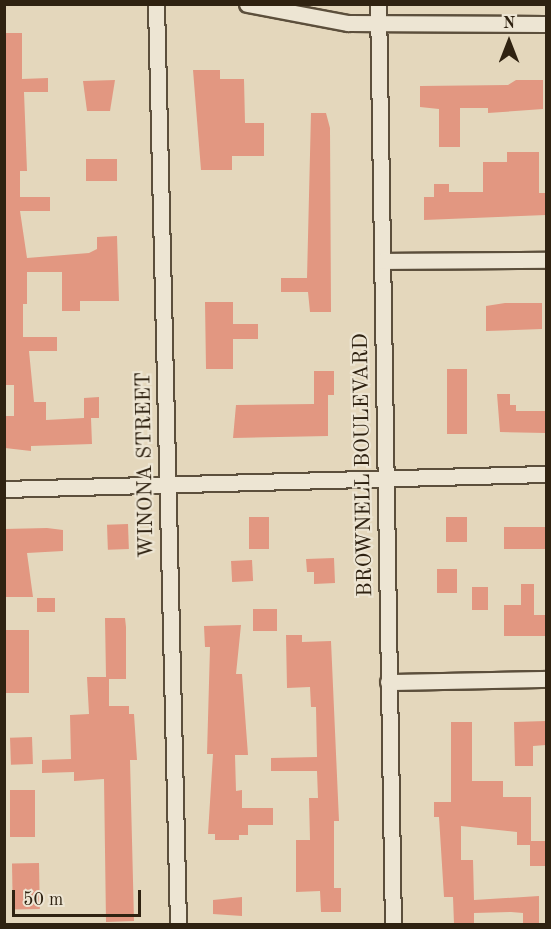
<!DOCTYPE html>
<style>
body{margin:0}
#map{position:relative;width:551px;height:929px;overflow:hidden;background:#e4d7bc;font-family:"Old Standard TT",serif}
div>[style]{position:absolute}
.building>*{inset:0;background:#e29781;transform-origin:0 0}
.roads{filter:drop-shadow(2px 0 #5c4f3c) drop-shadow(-2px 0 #5c4f3c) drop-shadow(0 2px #5c4f3c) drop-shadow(0 -2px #5c4f3c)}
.street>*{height:15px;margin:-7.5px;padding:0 7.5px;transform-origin:7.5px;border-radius:7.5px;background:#ede5d3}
span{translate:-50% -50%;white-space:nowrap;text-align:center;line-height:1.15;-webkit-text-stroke:4.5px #ede5d3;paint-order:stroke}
.street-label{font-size:21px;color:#2f2211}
.frame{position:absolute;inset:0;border:6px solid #2f2211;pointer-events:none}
.north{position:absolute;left:479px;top:12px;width:60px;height:60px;-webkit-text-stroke:4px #ede5d3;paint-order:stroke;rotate:0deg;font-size:16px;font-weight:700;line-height:24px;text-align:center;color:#2f2211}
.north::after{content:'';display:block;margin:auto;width:21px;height:27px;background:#2f2211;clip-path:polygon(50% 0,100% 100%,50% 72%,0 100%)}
.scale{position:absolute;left:12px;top:890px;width:129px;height:27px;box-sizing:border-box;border:3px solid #2f2211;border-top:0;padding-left:8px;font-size:18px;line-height:21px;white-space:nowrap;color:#2f2211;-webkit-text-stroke:4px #ede5d3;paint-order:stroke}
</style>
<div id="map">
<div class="building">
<div style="clip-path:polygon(4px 33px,22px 33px,22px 79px,48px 78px,48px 92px,24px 92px,27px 171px,20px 171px,20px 197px,50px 197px,50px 211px,20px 211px,27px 258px,89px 253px,97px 249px,97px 237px,117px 236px,119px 301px,80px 301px,80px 311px,62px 311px,62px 272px,27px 272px,27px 304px,23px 304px,23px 337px,57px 337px,57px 351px,29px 351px,34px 402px,46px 402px,46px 420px,84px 418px,84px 398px,99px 397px,99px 418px,91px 418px,92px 444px,31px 446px,31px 451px,5px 448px,4px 416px,14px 416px,14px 385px,5px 385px,4px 376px)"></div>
<div style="clip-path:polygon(193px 70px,220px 70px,220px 79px,244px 79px,245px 123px,264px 123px,264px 156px,232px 156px,232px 170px,201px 170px)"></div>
<div style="clip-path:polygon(115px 80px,110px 111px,87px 111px,83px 81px)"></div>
<div style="clip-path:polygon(516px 80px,543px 80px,543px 109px,488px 113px,488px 108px,460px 108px,460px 147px,439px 147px,439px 109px,420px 107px,420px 86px,508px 85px)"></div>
<div style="clip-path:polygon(311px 113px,326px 113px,330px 128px,331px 312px,310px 312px,308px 292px,281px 292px,281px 278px,307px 278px)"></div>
<div style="clip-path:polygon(507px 152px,539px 152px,539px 193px,546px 193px,546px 215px,424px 220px,424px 197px,434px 197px,434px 184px,449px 184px,449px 192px,483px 192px,483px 162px,507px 162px)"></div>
<div style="left:86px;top:159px;width:31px;height:22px"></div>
<div style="clip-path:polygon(205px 302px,233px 302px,233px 324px,258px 324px,258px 339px,233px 339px,233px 369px,206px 369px)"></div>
<div style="clip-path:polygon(505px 303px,542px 303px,542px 329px,486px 331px,486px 306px)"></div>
<div style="left:447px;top:369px;width:20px;height:65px"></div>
<div style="clip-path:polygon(314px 371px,334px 371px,334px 395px,328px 395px,328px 436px,233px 438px,236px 405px,314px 404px)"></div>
<div style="clip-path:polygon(497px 394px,510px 394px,510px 405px,516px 405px,516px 411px,546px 411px,546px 433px,500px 432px)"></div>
<div style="left:249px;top:517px;width:20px;height:32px"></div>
<div style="left:446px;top:517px;width:21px;height:25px"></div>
<div style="left:128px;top:524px;width:25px;height:21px;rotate:88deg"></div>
<div style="left:546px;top:527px;width:22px;height:42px;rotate:90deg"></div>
<div style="clip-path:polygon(47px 528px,63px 530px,63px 551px,27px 553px,33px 597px,5px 597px,4px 529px)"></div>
<div style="clip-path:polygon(334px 558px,335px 583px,314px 584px,314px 572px,307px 572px,306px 559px)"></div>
<div style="left:252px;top:560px;width:21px;height:21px;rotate:87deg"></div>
<div style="left:437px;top:569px;width:20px;height:24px"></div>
<div style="clip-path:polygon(521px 584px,534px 584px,534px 615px,546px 615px,546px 636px,504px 636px,504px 605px,521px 605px)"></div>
<div style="left:472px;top:587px;width:16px;height:23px"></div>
<div style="left:37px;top:598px;width:18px;height:14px"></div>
<div style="left:277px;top:609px;width:22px;height:24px;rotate:90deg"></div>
<div style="clip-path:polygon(105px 618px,125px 618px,126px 627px,126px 679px,109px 679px,109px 706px,129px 706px,129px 714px,134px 714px,137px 760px,130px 760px,134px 921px,106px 922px,104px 779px,74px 781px,74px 772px,42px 773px,42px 760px,71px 759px,70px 715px,89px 714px,87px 677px,106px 677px)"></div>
<div style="clip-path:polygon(241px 625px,236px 674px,242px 674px,248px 755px,235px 755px,236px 791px,242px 790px,242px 808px,273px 808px,273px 825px,248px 825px,248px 835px,239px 835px,239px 840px,215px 840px,215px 834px,208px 834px,213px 754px,207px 754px,210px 647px,205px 647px,204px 626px)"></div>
<div style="left:5px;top:630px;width:24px;height:63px"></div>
<div style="clip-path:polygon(286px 635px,302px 635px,302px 642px,331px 641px,339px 821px,334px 821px,334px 888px,341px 888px,341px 912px,321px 912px,320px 891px,296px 892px,296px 840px,310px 840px,309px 798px,318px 798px,317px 771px,271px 771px,271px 758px,317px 757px,316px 707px,311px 707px,310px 687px,287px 688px)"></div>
<div style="clip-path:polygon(546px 721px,546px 745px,533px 746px,533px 766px,515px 766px,514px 722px)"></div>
<div style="clip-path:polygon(451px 722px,472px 722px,472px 781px,503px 781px,503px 797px,531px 797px,531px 841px,546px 841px,546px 866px,530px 866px,530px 845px,517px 845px,517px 832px,461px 826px,461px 860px,473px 860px,474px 900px,539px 896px,539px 924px,523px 924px,523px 913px,511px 912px,474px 913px,474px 924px,454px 924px,453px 897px,444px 897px,439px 817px,434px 817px,434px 802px,451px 802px)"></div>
<div style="left:32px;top:737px;width:27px;height:22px;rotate:88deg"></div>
<div style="left:10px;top:790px;width:25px;height:47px"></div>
<div style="left:39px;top:863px;width:46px;height:27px;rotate:89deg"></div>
<div style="clip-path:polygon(242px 897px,242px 916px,213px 914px,213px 900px)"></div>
</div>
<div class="roads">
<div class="street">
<div style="left:156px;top:4px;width:920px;rotate:88.63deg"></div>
<div style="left:247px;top:4px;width:103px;rotate:10.7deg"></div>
<div style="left:348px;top:23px;width:198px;rotate:0.3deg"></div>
<div style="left:378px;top:4px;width:920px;rotate:89.07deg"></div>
<div style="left:383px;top:261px;width:163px;rotate:-0.4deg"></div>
<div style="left:4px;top:489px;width:542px;rotate:-1.59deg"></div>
<div style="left:388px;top:682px;width:158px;rotate:-1.1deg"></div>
</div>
</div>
<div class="street-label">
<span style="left:146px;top:465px;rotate:-91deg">WINONA STREET</span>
<span style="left:364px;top:465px;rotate:-91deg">BROWNELL BOULEVARD</span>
</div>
<div class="frame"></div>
<div class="north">N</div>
<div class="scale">50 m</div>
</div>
